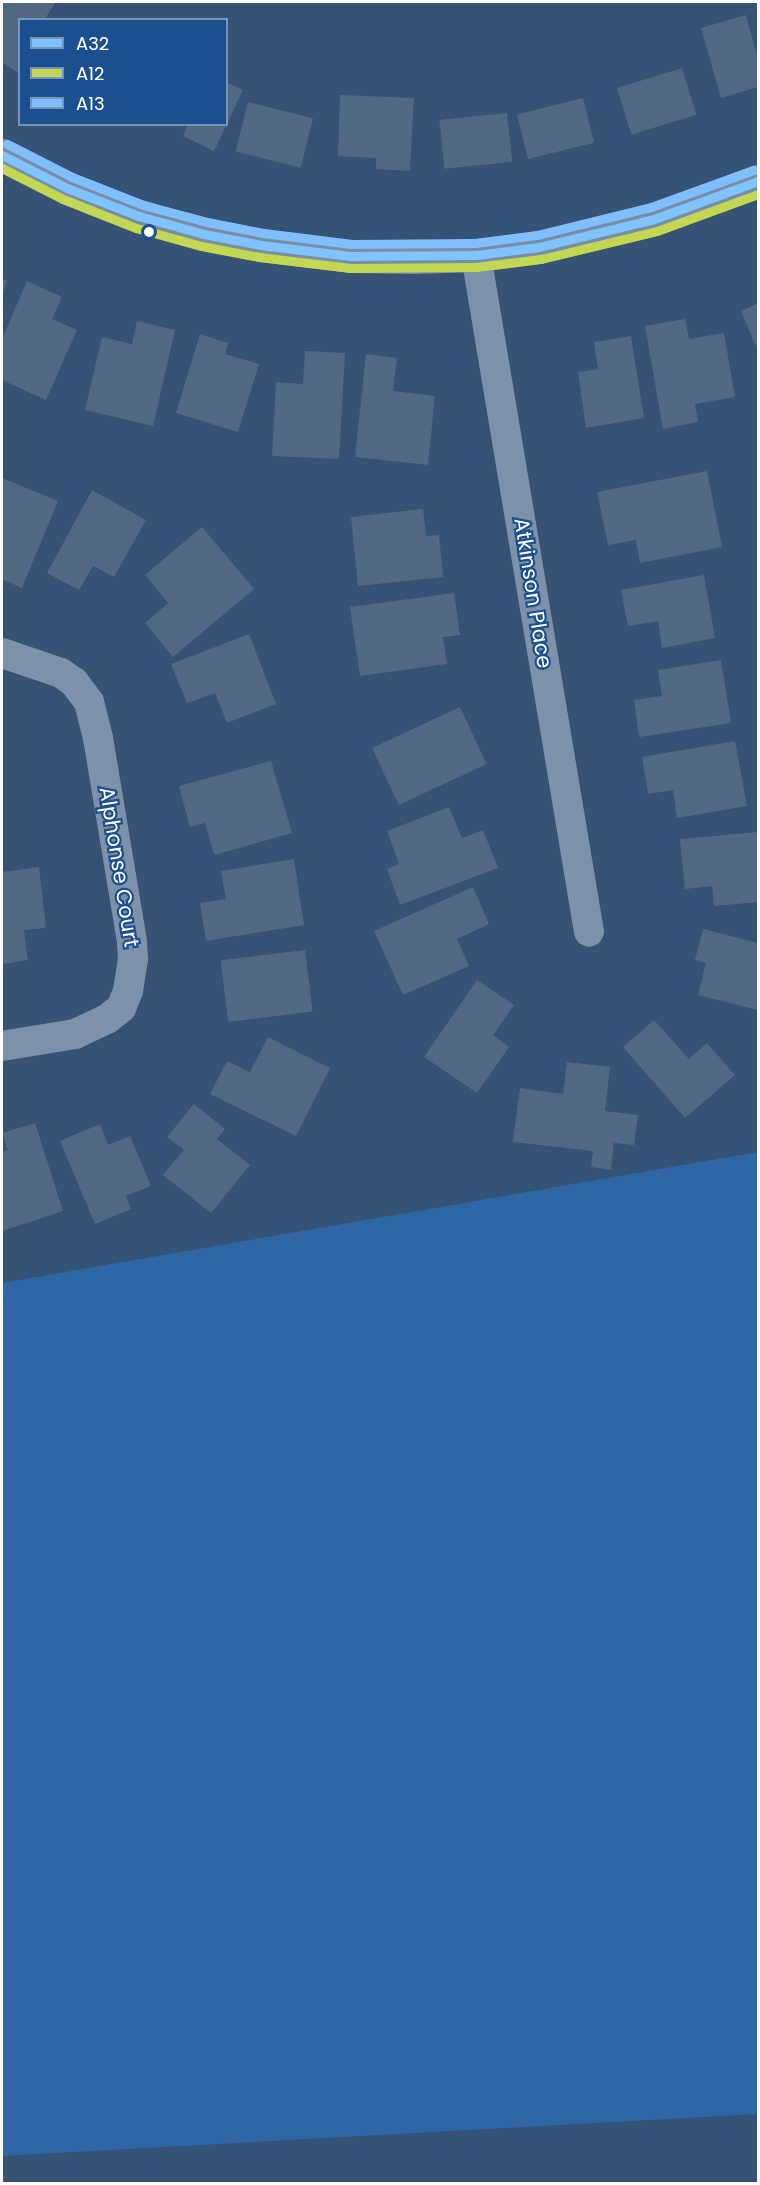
<!DOCTYPE html>
<style>
body{margin:0}
#map{position:relative;width:760px;height:2185px;overflow:hidden;background:#365274;font-family:Poppins,sans-serif}
div>[style]{position:absolute}
.green>*{inset:0;background:#2f66a5}
.building>*{inset:0;background:#526984;transform-origin:0 0}
.street>*{height:30px;margin:-15px;padding:0 15px;transform-origin:15px;border-radius:15px;background:#7d92a8}
.secondary>*{height:33px;margin:-16.5px;padding:0 16.5px;transform-origin:16.5px;border-radius:16.5px;background:#798da4}
.bus-1>*{height:9px;margin:-4.5px;padding:0 4.5px;transform-origin:4.5px;border-radius:4.5px;background:#80c4ff}
.bus-2>*{height:9px;margin:-4.5px;padding:0 4.5px;transform-origin:4.5px;border-radius:4.5px;background:#c3d753}
.bus-3>*{height:9px;margin:-4.5px;padding:0 4.5px;transform-origin:4.5px;border-radius:4.5px;background:#80bfff}
.dots>*{width:16px;height:16px;translate:-50% -50%;box-sizing:border-box;border:3px solid #1b4f8f;border-radius:50%}
span{translate:-50% -50%;white-space:nowrap;text-align:center;line-height:1.15;-webkit-text-stroke:4.5px #1b4f8f;paint-order:stroke}
.street-label{font-size:21px;color:#fff}
.frame{position:absolute;inset:0;border:3px solid #fff;pointer-events:none}
.legend{position:absolute;left:18px;top:18px;width:210px;height:108px;box-sizing:border-box;background:#1b4f8f;border:2px solid #7695bc;margin:0;padding:8px 10px;list-style:none;font-size:18px;color:#fff}
.legend li{display:flex;align-items:center;gap:12px;height:30px}
.legend b{width:30px;border:2px solid #7695bc}
</style>
<div id="map">
<div class="green">
<div style="clip-path:polygon(758px 1152px,758px 2114px,2px 2156px,2px 1283px)"></div>
</div>
<div class="building">
<div style="clip-path:polygon(2px 2px,56px 2px,44px 20px,20px 20px,20px 74px,2px 62px)"></div>
<div style="clip-path:polygon(746px 15px,758px 60px,758px 87px,721px 98px,701px 28px)"></div>
<div style="left:682px;top:68px;width:49px;height:68px;rotate:73deg"></div>
<div style="clip-path:polygon(226px 82px,243px 90px,214px 151px,183px 136px,188px 124px,226px 124px)"></div>
<div style="clip-path:polygon(340px 95px,414px 98px,410px 171px,376px 169px,376px 158px,338px 156px)"></div>
<div style="left:583px;top:98px;width:46px;height:68px;rotate:76deg"></div>
<div style="left:248px;top:102px;width:67px;height:51px;rotate:14deg"></div>
<div style="left:507px;top:113px;width:49px;height:68px;rotate:84deg"></div>
<div style="clip-path:polygon(2px 279px,7px 281px,2px 294px)"></div>
<div style="clip-path:polygon(27px 281px,62px 297px,52px 319px,77px 330px,46px 400px,2px 380px,2px 339px)"></div>
<div style="clip-path:polygon(758px 303px,758px 351px,741px 311px)"></div>
<div style="clip-path:polygon(685px 319px,689px 339px,724px 333px,735px 397px,695px 404px,698px 422px,663px 429px,645px 326px)"></div>
<div style="clip-path:polygon(137px 321px,175px 330px,153px 426px,85px 410px,102px 337px,132px 344px)"></div>
<div style="clip-path:polygon(200px 334px,228px 343px,225px 354px,259px 364px,238px 432px,176px 413px)"></div>
<div style="clip-path:polygon(631px 336px,644px 418px,586px 428px,578px 372px,598px 369px,594px 342px)"></div>
<div style="clip-path:polygon(305px 351px,345px 353px,339px 459px,272px 456px,276px 382px,303px 384px)"></div>
<div style="clip-path:polygon(366px 354px,397px 358px,393px 391px,435px 396px,428px 465px,355px 457px)"></div>
<div style="clip-path:polygon(707px 471px,722px 547px,640px 563px,636px 540px,608px 545px,597px 492px)"></div>
<div style="clip-path:polygon(2px 478px,58px 501px,22px 588px,2px 579px)"></div>
<div style="clip-path:polygon(92px 490px,146px 520px,114px 577px,93px 566px,79px 590px,47px 573px)"></div>
<div style="clip-path:polygon(423px 509px,426px 536px,439px 535px,443px 577px,358px 586px,351px 517px)"></div>
<div style="clip-path:polygon(202px 527px,254px 589px,173px 657px,145px 623px,168px 603px,145px 575px)"></div>
<div style="clip-path:polygon(704px 575px,715px 638px,662px 648px,658px 621px,628px 626px,621px 590px)"></div>
<div style="clip-path:polygon(454px 593px,460px 635px,443px 637px,447px 664px,360px 676px,350px 607px)"></div>
<div style="clip-path:polygon(249px 634px,276px 704px,227px 723px,215px 693px,187px 703px,171px 664px)"></div>
<div style="clip-path:polygon(721px 660px,731px 723px,639px 737px,634px 700px,662px 696px,658px 670px)"></div>
<div style="left:460px;top:707px;width:63px;height:97px;rotate:65deg"></div>
<div style="clip-path:polygon(735px 741px,747px 806px,677px 818px,673px 790px,648px 794px,642px 757px)"></div>
<div style="clip-path:polygon(271px 761px,292px 833px,214px 855px,205px 823px,190px 827px,179px 786px)"></div>
<div style="clip-path:polygon(449px 807px,462px 838px,483px 830px,498px 868px,400px 905px,387px 869px,399px 864px,387px 831px)"></div>
<div style="clip-path:polygon(758px 832px,758px 902px,714px 906px,712px 886px,685px 889px,680px 839px)"></div>
<div style="clip-path:polygon(294px 859px,304px 925px,206px 941px,200px 903px,226px 899px,221px 871px)"></div>
<div style="clip-path:polygon(39px 867px,46px 928px,24px 930px,28px 960px,2px 964px,2px 872px)"></div>
<div style="clip-path:polygon(473px 887px,489px 924px,457px 939px,469px 966px,403px 995px,374px 931px)"></div>
<div style="clip-path:polygon(703px 929px,758px 943px,758px 1010px,698px 995px,706px 963px,695px 960px)"></div>
<div style="left:305px;top:950px;width:62px;height:85px;rotate:83deg"></div>
<div style="clip-path:polygon(477px 980px,514px 1005px,493px 1035px,509px 1047px,477px 1093px,424px 1057px)"></div>
<div style="clip-path:polygon(654px 1020px,689px 1059px,707px 1043px,735px 1075px,685px 1118px,623px 1047px)"></div>
<div style="clip-path:polygon(268px 1037px,330px 1068px,296px 1136px,210px 1094px,227px 1061px,250px 1072px)"></div>
<div style="clip-path:polygon(567px 1062px,610px 1067px,605px 1111px,638px 1115px,634px 1145px,614px 1143px,611px 1170px,591px 1167px,593px 1151px,513px 1142px,520px 1088px,563px 1094px)"></div>
<div style="clip-path:polygon(194px 1104px,225px 1129px,217px 1139px,250px 1165px,211px 1213px,163px 1175px,184px 1150px,167px 1137px)"></div>
<div style="clip-path:polygon(35px 1123px,63px 1211px,2px 1231px,2px 1152px,8px 1150px,2px 1133px)"></div>
<div style="clip-path:polygon(100px 1124px,108px 1145px,130px 1136px,151px 1186px,126px 1196px,131px 1209px,95px 1224px,60px 1141px)"></div>
</div>
<div class="street">
<div style="left:476px;top:255px;width:686px;rotate:80.52deg"></div>
<div style="left:2px;top:653px;width:62px;rotate:18.7deg"></div>
<div style="left:61px;top:673px;width:16px;rotate:35deg"></div>
<div style="left:74px;top:682px;width:25px;rotate:53deg"></div>
<div style="left:89px;top:702px;width:37px;rotate:76deg"></div>
<div style="left:98px;top:738px;width:207px;rotate:80.5deg"></div>
<div style="left:132px;top:942px;width:17px;rotate:87deg"></div>
<div style="left:133px;top:959px;width:32px;rotate:99deg"></div>
<div style="left:128px;top:991px;width:18px;rotate:112deg"></div>
<div style="left:121px;top:1008px;width:18px;rotate:142deg"></div>
<div style="left:107px;top:1019px;width:35px;rotate:155deg"></div>
<div style="left:75px;top:1034px;width:74px;rotate:170.7deg"></div>
</div>
<div class="secondary">
<div style="left:2px;top:155px;width:73px;rotate:26.9deg"></div>
<div style="left:67px;top:188px;width:77px;rotate:21.3deg"></div>
<div style="left:139px;top:216px;width:67px;rotate:15.5deg"></div>
<div style="left:204px;top:234px;width:58px;rotate:10.9deg"></div>
<div style="left:261px;top:245px;width:90px;rotate:7deg"></div>
<div style="left:350px;top:256px;width:64px;rotate:0.9deg"></div>
<div style="left:414px;top:257px;width:62px;rotate:-1.8deg"></div>
<div style="left:476px;top:255px;width:64px;rotate:-7.2deg"></div>
<div style="left:539px;top:247px;width:118px;rotate:-13.7deg"></div>
<div style="left:654px;top:219px;width:111px;rotate:-20.1deg"></div>
</div>
<div class="bus-1">
<div style="left:2px;top:155px;width:73px;rotate:26.9deg"></div>
<div style="left:67px;top:188px;width:77px;rotate:21.3deg"></div>
<div style="left:139px;top:216px;width:67px;rotate:15.5deg"></div>
<div style="left:204px;top:234px;width:58px;rotate:10.9deg"></div>
<div style="left:261px;top:245px;width:90px;rotate:7deg"></div>
<div style="left:350px;top:256px;width:126px;rotate:-0.5deg"></div>
<div style="left:476px;top:255px;width:64px;rotate:-7.2deg"></div>
<div style="left:539px;top:247px;width:118px;rotate:-13.7deg"></div>
<div style="left:654px;top:219px;width:111px;rotate:-20.1deg"></div>
</div>
<div class="bus-2">
<div style="left:2px;top:168px;width:68px;rotate:26.9deg"></div>
<div style="left:63px;top:199px;width:79px;rotate:21.7deg"></div>
<div style="left:136px;top:228px;width:67px;rotate:15.5deg"></div>
<div style="left:201px;top:246px;width:59px;rotate:10.7deg"></div>
<div style="left:259px;top:257px;width:92px;rotate:6.9deg"></div>
<div style="left:350px;top:268px;width:126px;rotate:-0.5deg"></div>
<div style="left:476px;top:267px;width:65px;rotate:-7deg"></div>
<div style="left:541px;top:259px;width:119px;rotate:-13.6deg"></div>
<div style="left:657px;top:231px;width:108px;rotate:-20.1deg"></div>
</div>
<div class="bus-3">
<div style="left:7px;top:144px;width:73px;rotate:26.9deg"></div>
<div style="left:72px;top:177px;width:76px;rotate:21.5deg"></div>
<div style="left:143px;top:205px;width:66px;rotate:14.9deg"></div>
<div style="left:207px;top:222px;width:57px;rotate:11.1deg"></div>
<div style="left:263px;top:233px;width:89px;rotate:7.1deg"></div>
<div style="left:351px;top:244px;width:124px;rotate:-0.5deg"></div>
<div style="left:475px;top:243px;width:63px;rotate:-7.4deg"></div>
<div style="left:537px;top:235px;width:117px;rotate:-13.8deg"></div>
<div style="left:651px;top:207px;width:109px;rotate:-19.8deg"></div>
</div>
<div class="dots">
<div style="left:149px;top:232px;background:#fff"></div>
</div>
<div class="street-label">
<span style="left:533px;top:593px;rotate:81deg">Atkinson Place</span>
<span style="left:119px;top:867px;rotate:81deg">Alphonse Court</span>
</div>
<div class="frame"></div>
<ul class="legend">
<li><b style="height:8px;background:#80c4ff"></b>A32</li>
<li><b style="height:8px;background:#c3d753"></b>A12</li>
<li><b style="height:8px;background:#80bfff"></b>A13</li>
</ul>
</div>
